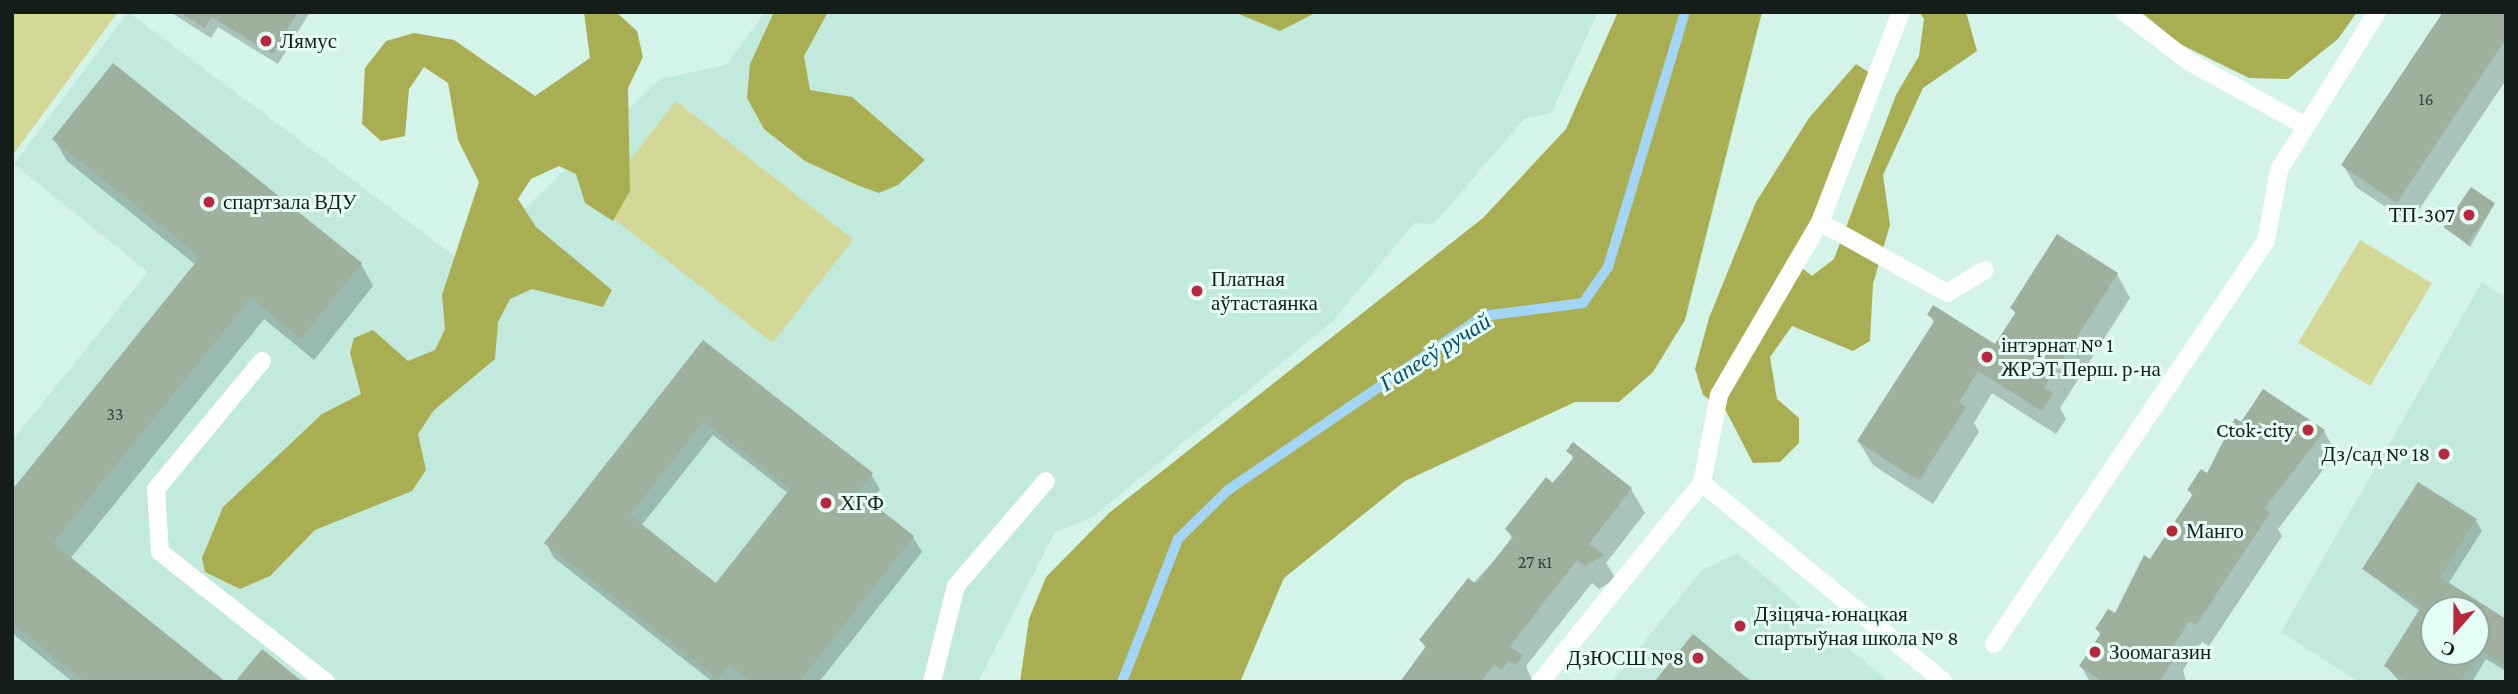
<!DOCTYPE html>
<meta charset="utf-8">
<style>
body{margin:0}
#map{position:relative;width:2518px;height:694px;overflow:hidden;background:#d4f3e9;font-family:"Crimson Pro",serif}
div>[style]{position:absolute}
.built>*{inset:0;background:#c1e9dc}
.green>*{inset:0;background:#d4d896;transform-origin:0 0}
.forest>*{inset:0;background:#aaae53}
.shadow>*{inset:0;background:#0003}
.stream>*{height:10px;margin:-5px;padding:0 5px;transform-origin:5px;border-radius:5px;background:#a3d6f6}
.building>*{inset:0;background:#9fb19d;transform-origin:0 0}
.service>*{height:18px;margin:-9px;padding:0 9px;transform-origin:9px;border-radius:9px;background:#fff}
.dots>*{width:19px;height:19px;translate:-50% -50%;box-sizing:border-box;border:4px solid #e6fff6;border-radius:50%}
span{translate:-50% -50%;white-space:nowrap;text-align:center;line-height:1.15;-webkit-text-stroke:6px #e6fff6;paint-order:stroke}
.number-label{font-size:18px;color:#36433c}
.number-label span{-webkit-text-stroke-width:0}
.poi-label{font-size:21px;color:#131e1b}
.left{translate:0 -50%;text-align:left}
.right{translate:-100% -50%;text-align:right}
.water-label{font-size:23px;color:#004f71;font-style:italic}
.frame{position:absolute;inset:0;border:14px solid #131e1b;pointer-events:none}
.north{position:absolute;left:2420px;top:596px;width:70px;height:70px;box-sizing:border-box;background:#e6fff6;border:2px solid #92a59e;border-radius:50%;rotate:201deg;font-size:19px;font-weight:700;line-height:28px;text-align:center;color:#131e1b}
.north::after{content:'';display:block;margin:auto;width:24px;height:32px;background:#b8273c;clip-path:polygon(50% 0,100% 100%,50% 72%,0 100%)}
</style>
<div id="map">
<div class="built">
<div style="clip-path:polygon(128px 12px,466px 265px,660px 79px,726px 65px,765px 12px,1598px 12px,1551px 113px,1524px 119px,1434px 224px,1414px 223px,1333px 321px,1091px 518px,1055px 532px,978px 682px,12px 682px,12px 441px,148px 272px,14px 164px)"></div>
<div style="clip-path:polygon(evenodd,2482px 282px,2506px 298px,2506px 682px,2359px 682px,2281px 632px,2482px 282px,2434px 610px,2476px 610px,2476px 652px,2434px 652px,2434px 610px)"></div>
<div style="clip-path:polygon(1737px 553px,1889px 682px,1612px 682px,1701px 571px)"></div>
</div>
<div class="green">
<div style="clip-path:polygon(12px 12px,118px 12px,12px 156px)"></div>
<div style="left:676px;top:101px;width:225px;height:131px;rotate:38deg"></div>
<div style="left:2360px;top:240px;width:84px;height:120px;rotate:31deg"></div>
</div>
<div class="forest">
<div style="clip-path:polygon(584px 12px,616px 12px,637px 31px,643px 57px,628px 88px,630px 191px,613px 221px,585px 203px,576px 174px,559px 166px,531px 179px,518px 199px,536px 227px,612px 290px,603px 307px,532px 289px,510px 299px,498px 322px,495px 359px,434px 410px,418px 434px,426px 470px,412px 491px,315px 530px,270px 576px,240px 589px,205px 572px,202px 558px,223px 507px,322px 414px,361px 394px,350px 353px,354px 338px,373px 330px,408px 361px,435px 350px,445px 329px,442px 295px,479px 182px,458px 140px,448px 83px,424px 67px,409px 89px,405px 136px,381px 141px,362px 124px,365px 68px,386px 41px,414px 33px,454px 40px,535px 96px,590px 58px)"></div>
<div style="clip-path:polygon(774px 12px,828px 12px,804px 56px,810px 90px,852px 97px,925px 160px,898px 185px,879px 193px,857px 185px,805px 161px,764px 129px,747px 98px,750px 64px)"></div>
<div style="clip-path:polygon(1234px 12px,1317px 12px,1280px 31px)"></div>
<div style="clip-path:polygon(1618px 12px,1762px 12px,1685px 320px,1653px 372px,1619px 402px,1575px 402px,1405px 481px,1284px 578px,1240px 682px,1020px 682px,1029px 619px,1046px 577px,1109px 513px,1483px 218px,1566px 129px)"></div>
<div style="clip-path:polygon(1919px 12px,1966px 12px,1977px 51px,1923px 88px,1883px 175px,1890px 225px,1873px 284px,1870px 341px,1853px 351px,1792px 326px,1770px 357px,1777px 399px,1799px 418px,1799px 443px,1780px 462px,1753px 463px,1726px 411px,1703px 395px,1695px 369px,1709px 318px,1756px 202px,1809px 118px,1856px 64px,1873px 75px,1801px 267px,1812px 276px,1834px 259px,1896px 95px,1919px 56px,1924px 19px)"></div>
<div style="clip-path:polygon(2141px 12px,2357px 12px,2338px 39px,2288px 79px,2249px 78px,2180px 44px)"></div>
</div>
<div class="shadow">
<div style="clip-path:polygon(170px 12px,310px 12px,278px 64px,218px 27px,211px 38px)"></div>
<div style="clip-path:polygon(2506px 12px,2506px 80px,2410px 223px,2356px 187px,2343px 165px)"></div>
<div style="clip-path:polygon(54px 139px,361px 264px,373px 286px,314px 360px,264px 319px,70px 559px,224px 682px,73px 682px,12px 633px,12px 492px,196px 265px,67px 161px)"></div>
<div style="clip-path:polygon(2494px 205px,2470px 247px,2445px 227px)"></div>
<div style="clip-path:polygon(2117px 274px,2130px 298px,2060px 408px,2066px 419px,2056px 434px,1992px 393px,1974px 423px,1979px 432px,1933px 504px,1873px 465px,1859px 442px,1934px 323px,1930px 315px,1996px 346px,2016px 315px,2012px 308px)"></div>
<div style="clip-path:polygon(evenodd,703px 342px,871px 474px,880px 489px,870px 503px,913px 537px,922px 552px,819px 682px,713px 682px,554px 558px,546px 543px,703px 342px,713px 435px,789px 494px,717px 585px,641px 526px,713px 435px)"></div>
<div style="clip-path:polygon(2242px 424px,2324px 431px,2336px 453px,2278px 529px,2282px 536px,2209px 646px,2202px 642px,2183px 670px,2186px 682px,2090px 682px,2081px 666px,2101px 636px,2097px 629px,2115px 616px,2193px 497px,2189px 490px,2208px 476px)"></div>
<div style="clip-path:polygon(1574px 444px,1631px 489px,1645px 513px,1606px 563px,1616px 579px,1599px 589px,1592px 583px,1526px 666px,1533px 682px,1402px 682px,1426px 649px,1421px 640px,1513px 540px,1507px 530px,1574px 460px,1569px 451px)"></div>
<div style="clip-path:polygon(evenodd,2476px 521px,2482px 531px,2448px 584px,2506px 621px,2506px 671px,2486px 659px,2472px 682px,2400px 682px,2386px 666px,2420px 611px,2364px 570px,2476px 521px,2434px 610px,2476px 610px,2476px 652px,2434px 652px,2434px 610px)"></div>
</div>
<div class="stream">
<div style="left:1122px;top:682px;width:154px;rotate:-68.6deg"></div>
<div style="left:1178px;top:539px;width:70px;rotate:-44.4deg"></div>
<div style="left:1228px;top:490px;width:309px;rotate:-34.3deg"></div>
<div style="left:1483px;top:316px;width:101px;rotate:-7.4deg"></div>
<div style="left:1583px;top:303px;width:44px;rotate:-55.2deg"></div>
<div style="left:1608px;top:267px;width:266px;rotate:-73.2deg"></div>
</div>
<div class="building">
<div style="clip-path:polygon(179px 12px,298px 12px,272px 54px,212px 17px,204px 28px)"></div>
<div style="clip-path:polygon(2443px 12px,2506px 12px,2506px 39px,2397px 203px,2341px 165px)"></div>
<div style="clip-path:polygon(113px 63px,362px 263px,301px 339px,251px 298px,53px 543px,226px 682px,85px 682px,12px 623px,12px 490px,200px 257px,52px 139px)"></div>
<div style="left:2471px;top:187px;width:29px;height:49px;rotate:34deg"></div>
<div style="clip-path:polygon(2057px 234px,2118px 273px,2044px 388px,2053px 393px,2042px 411px,1978px 371px,1959px 402px,1966px 407px,1919px 481px,1857px 441px,1935px 320px,1927px 315px,1933px 305px,1995px 344px,2016px 312px,2010px 308px)"></div>
<div style="clip-path:polygon(evenodd,703px 340px,873px 473px,858px 492px,914px 536px,799px 682px,751px 682px,729px 665px,718px 679px,544px 543px,703px 340px,704px 421px,790px 489px,716px 583px,630px 515px,704px 421px)"></div>
<div style="clip-path:polygon(2263px 389px,2325px 430px,2264px 509px,2270px 513px,2196px 625px,2189px 621px,2170px 651px,2177px 655px,2159px 682px,2103px 682px,2079px 666px,2101px 633px,2095px 629px,2108px 609px,2115px 613px,2144px 555px,2150px 559px,2193px 494px,2187px 490px,2201px 469px,2207px 473px,2235px 418px,2241px 422px)"></div>
<div style="clip-path:polygon(1573px 442px,1632px 488px,1589px 544px,1604px 555px,1585px 566px,1577px 560px,1510px 646px,1523px 656px,1516px 665px,1509px 660px,1501px 670px,1494px 664px,1481px 682px,1400px 682px,1426px 646px,1419px 640px,1468px 578px,1476px 584px,1513px 536px,1505px 529px,1546px 477px,1553px 483px,1574px 457px,1566px 451px)"></div>
<div style="clip-path:polygon(evenodd,2418px 482px,2477px 519px,2440px 577px,2506px 619px,2506px 666px,2480px 650px,2460px 682px,2408px 682px,2384px 666px,2421px 607px,2362px 569px,2418px 482px,2434px 610px,2476px 610px,2476px 652px,2434px 652px,2434px 610px)"></div>
<div style="clip-path:polygon(1693px 634px,1752px 682px,1654px 682px)"></div>
<div style="clip-path:polygon(262px 649px,303px 682px,235px 682px)"></div>
</div>
<div class="service">
<div style="left:1901px;top:12px;width:225px;rotate:111.1deg"></div>
<div style="left:1820px;top:222px;width:200px;rotate:120.3deg"></div>
<div style="left:1719px;top:395px;width:90px;rotate:100.9deg"></div>
<div style="left:1702px;top:483px;width:313px;rotate:39.4deg"></div>
<div style="left:2124px;top:12px;width:81px;rotate:37.4deg"></div>
<div style="left:2188px;top:61px;width:130px;rotate:28.9deg"></div>
<div style="left:1820px;top:222px;width:145px;rotate:29.2deg"></div>
<div style="left:1947px;top:293px;width:44px;rotate:-31.2deg"></div>
<div style="left:262px;top:361px;width:166px;rotate:129.6deg"></div>
<div style="left:156px;top:489px;width:63px;rotate:86.4deg"></div>
<div style="left:160px;top:552px;width:211px;rotate:38.1deg"></div>
<div style="left:1994px;top:644px;width:486px;rotate:-56deg"></div>
<div style="left:2266px;top:241px;width:72px;rotate:-79.6deg"></div>
<div style="left:2279px;top:170px;width:186px;rotate:-58.2deg"></div>
<div style="left:932px;top:682px;width:99px;rotate:-76deg"></div>
<div style="left:956px;top:586px;width:138px;rotate:-49.4deg"></div>
<div style="left:1540px;top:682px;width:257px;rotate:-50.9deg"></div>
</div>
<div class="dots">
<div style="left:266px;top:41px;background:#b8273c"></div>
<div style="left:209px;top:202px;background:#b8273c"></div>
<div style="left:2469px;top:215px;background:#b8273c"></div>
<div style="left:1197px;top:291px;background:#b8273c"></div>
<div style="left:1987px;top:357px;background:#b8273c"></div>
<div style="left:2308px;top:430px;background:#b8273c"></div>
<div style="left:2444px;top:454px;background:#b8273c"></div>
<div style="left:826px;top:503px;background:#b8273c"></div>
<div style="left:2172px;top:531px;background:#b8273c"></div>
<div style="left:1740px;top:626px;background:#b8273c"></div>
<div style="left:2095px;top:652px;background:#b8273c"></div>
<div style="left:1698px;top:658px;background:#b8273c"></div>
</div>
<div class="number-label">
<span style="left:2426px;top:99px">16</span>
<span style="left:115px;top:414px">33</span>
<span style="left:1535px;top:562px">27 к1</span>
</div>
<div class="poi-label">
<span class="left" style="left:280px;top:41px">Лямус</span>
<span class="left" style="left:223px;top:202px">спартзала ВДУ</span>
<span class="right" style="left:2455px;top:215px">ТП-307</span>
<span class="left" style="left:1211px;top:291px">Платная<br>аўтастаянка</span>
<span class="left" style="left:2001px;top:357px">інтэрнат № 1<br>ЖРЭТ Перш. р-на</span>
<span class="right" style="left:2294px;top:430px">Ctok-city</span>
<span class="right" style="left:2430px;top:454px">Дз/сад № 18</span>
<span class="left" style="left:840px;top:503px">ХГФ</span>
<span class="left" style="left:2186px;top:531px">Манго</span>
<span class="left" style="left:1754px;top:626px">Дзіцяча-юнацкая<br>спартыўная школа № 8</span>
<span class="left" style="left:2109px;top:652px">Зоомагазин</span>
<span class="right" style="left:1684px;top:658px">ДзЮСШ №8</span>
</div>
<div class="water-label">
<span style="left:1435px;top:352px;rotate:-32deg">Гапееў ручай</span>
</div>
<div class="frame"></div>
<div class="north">С</div>
</div>
